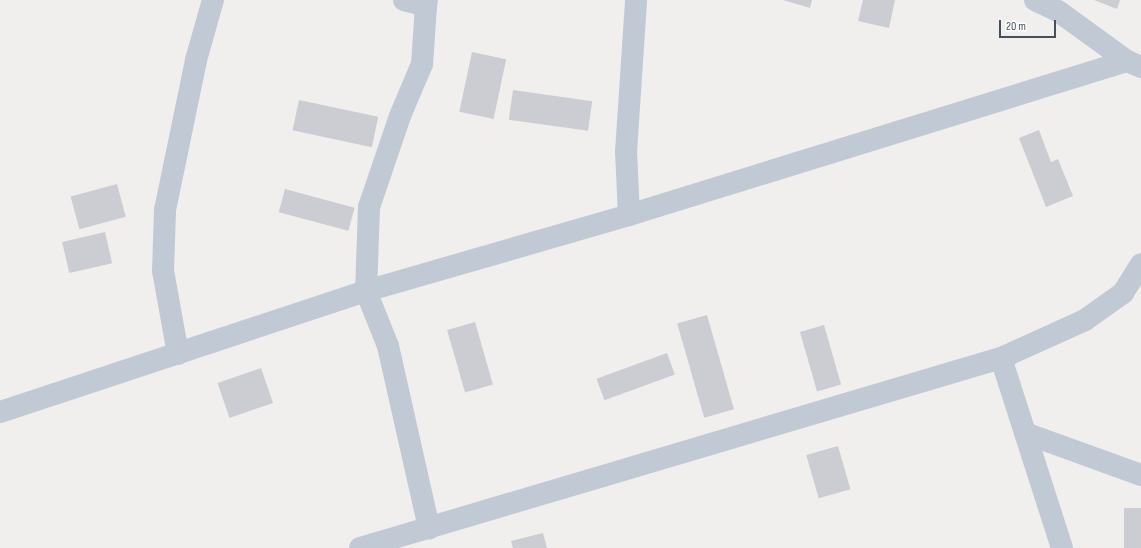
<!DOCTYPE html>
<style>
body{margin:0}
#map{position:relative;width:1141px;height:548px;overflow:hidden;background:#f1eeee;font-family:"Sofia Sans Condensed",sans-serif}
div>[style]{position:absolute}
.building>*{inset:0;background:#cbcdd3;transform-origin:0 0}
.minor>*{height:22px;margin:-11px;padding:0 11px;transform-origin:11px;border-radius:11px;background:#c1c9d4}
span{translate:-50% -50%;white-space:nowrap;text-align:center;line-height:1.15;-webkit-text-stroke:4px #fff;paint-order:stroke}
.scale{position:absolute;left:999px;top:20px;width:57px;height:18px;box-sizing:border-box;border:2px solid #46505c;border-top:0;padding-left:5px;font-size:12px;line-height:14px;white-space:nowrap;color:#46505c;-webkit-text-stroke:3px #fff;paint-order:stroke}
</style>
<div id="map">
<div class="building">
<div style="clip-path:polygon(783px 0,812px 0,810px 8px)"></div>
<div style="clip-path:polygon(863px 0,895px 0,889px 28px,858px 21px)"></div>
<div style="clip-path:polygon(1094px 0,1120px 0,1117px 9px)"></div>
<div style="left:472px;top:52px;width:35px;height:61px;rotate:12deg"></div>
<div style="left:513px;top:90px;width:80px;height:30px;rotate:8deg"></div>
<div style="left:299px;top:100px;width:81px;height:31px;rotate:12deg"></div>
<div style="clip-path:polygon(1039px 130px,1051px 162px,1058px 159px,1073px 196px,1046px 207px,1019px 138px)"></div>
<div style="left:117px;top:184px;width:34px;height:48px;rotate:75deg"></div>
<div style="left:285px;top:189px;width:72px;height:24px;rotate:15deg"></div>
<div style="left:105px;top:232px;width:32px;height:44px;rotate:77deg"></div>
<div style="left:707px;top:315px;width:98px;height:31px;rotate:74deg"></div>
<div style="left:475px;top:322px;width:65px;height:29px;rotate:74deg"></div>
<div style="left:824px;top:325px;width:62px;height:25px;rotate:74deg"></div>
<div style="left:667px;top:353px;width:23px;height:75px;rotate:70deg"></div>
<div style="left:261px;top:368px;width:37px;height:46px;rotate:71deg"></div>
<div style="left:838px;top:446px;width:45px;height:33px;rotate:74deg"></div>
<div style="left:1124px;top:508px;width:17px;height:40px"></div>
<div style="clip-path:polygon(543px 533px,547px 548px,513px 548px,511px 541px)"></div>
</div>
<div class="minor">
<div style="left:404px;top:0;width:23px;rotate:15deg"></div>
<div style="left:426px;top:6px;width:6px;rotate:-81deg"></div>
<div style="left:1035px;top:0;width:25px;rotate:26deg"></div>
<div style="left:1058px;top:11px;width:85px;rotate:35.9deg"></div>
<div style="left:426px;top:6px;width:58px;rotate:93.9deg"></div>
<div style="left:422px;top:64px;width:56px;rotate:112.9deg"></div>
<div style="left:400px;top:116px;width:96px;rotate:108.8deg"></div>
<div style="left:369px;top:207px;width:84px;rotate:92deg"></div>
<div style="left:366px;top:291px;width:59px;rotate:68.2deg"></div>
<div style="left:388px;top:346px;width:187px;rotate:77.3deg"></div>
<div style="left:629px;top:215px;width:63px;rotate:-92.7deg"></div>
<div style="left:626px;top:152px;width:152px;rotate:-86.2deg"></div>
<div style="left:178px;top:354px;width:84px;rotate:-100.2deg"></div>
<div style="left:163px;top:271px;width:61px;rotate:-88.1deg"></div>
<div style="left:165px;top:210px;width:153px;rotate:-78.3deg"></div>
<div style="left:196px;top:60px;width:62px;rotate:-74.2deg"></div>
<div style="left:1001px;top:358px;width:200px;rotate:72.2deg"></div>
<div style="left:0;top:412px;width:385px;rotate:-18.3deg"></div>
<div style="left:366px;top:291px;width:274px;rotate:-16.1deg"></div>
<div style="left:629px;top:215px;width:521px;rotate:-17.18deg"></div>
<div style="left:1127px;top:61px;width:15px;rotate:23deg"></div>
<div style="left:1025px;top:433px;width:123px;rotate:19.9deg"></div>
<div style="left:360px;top:548px;width:669px;rotate:-16.51deg"></div>
<div style="left:1001px;top:358px;width:92px;rotate:-24.3deg"></div>
<div style="left:1085px;top:320px;width:47px;rotate:-35.4deg"></div>
<div style="left:1123px;top:293px;width:34px;rotate:-58deg"></div>
</div>
<div class="scale">20 m</div>
</div>
